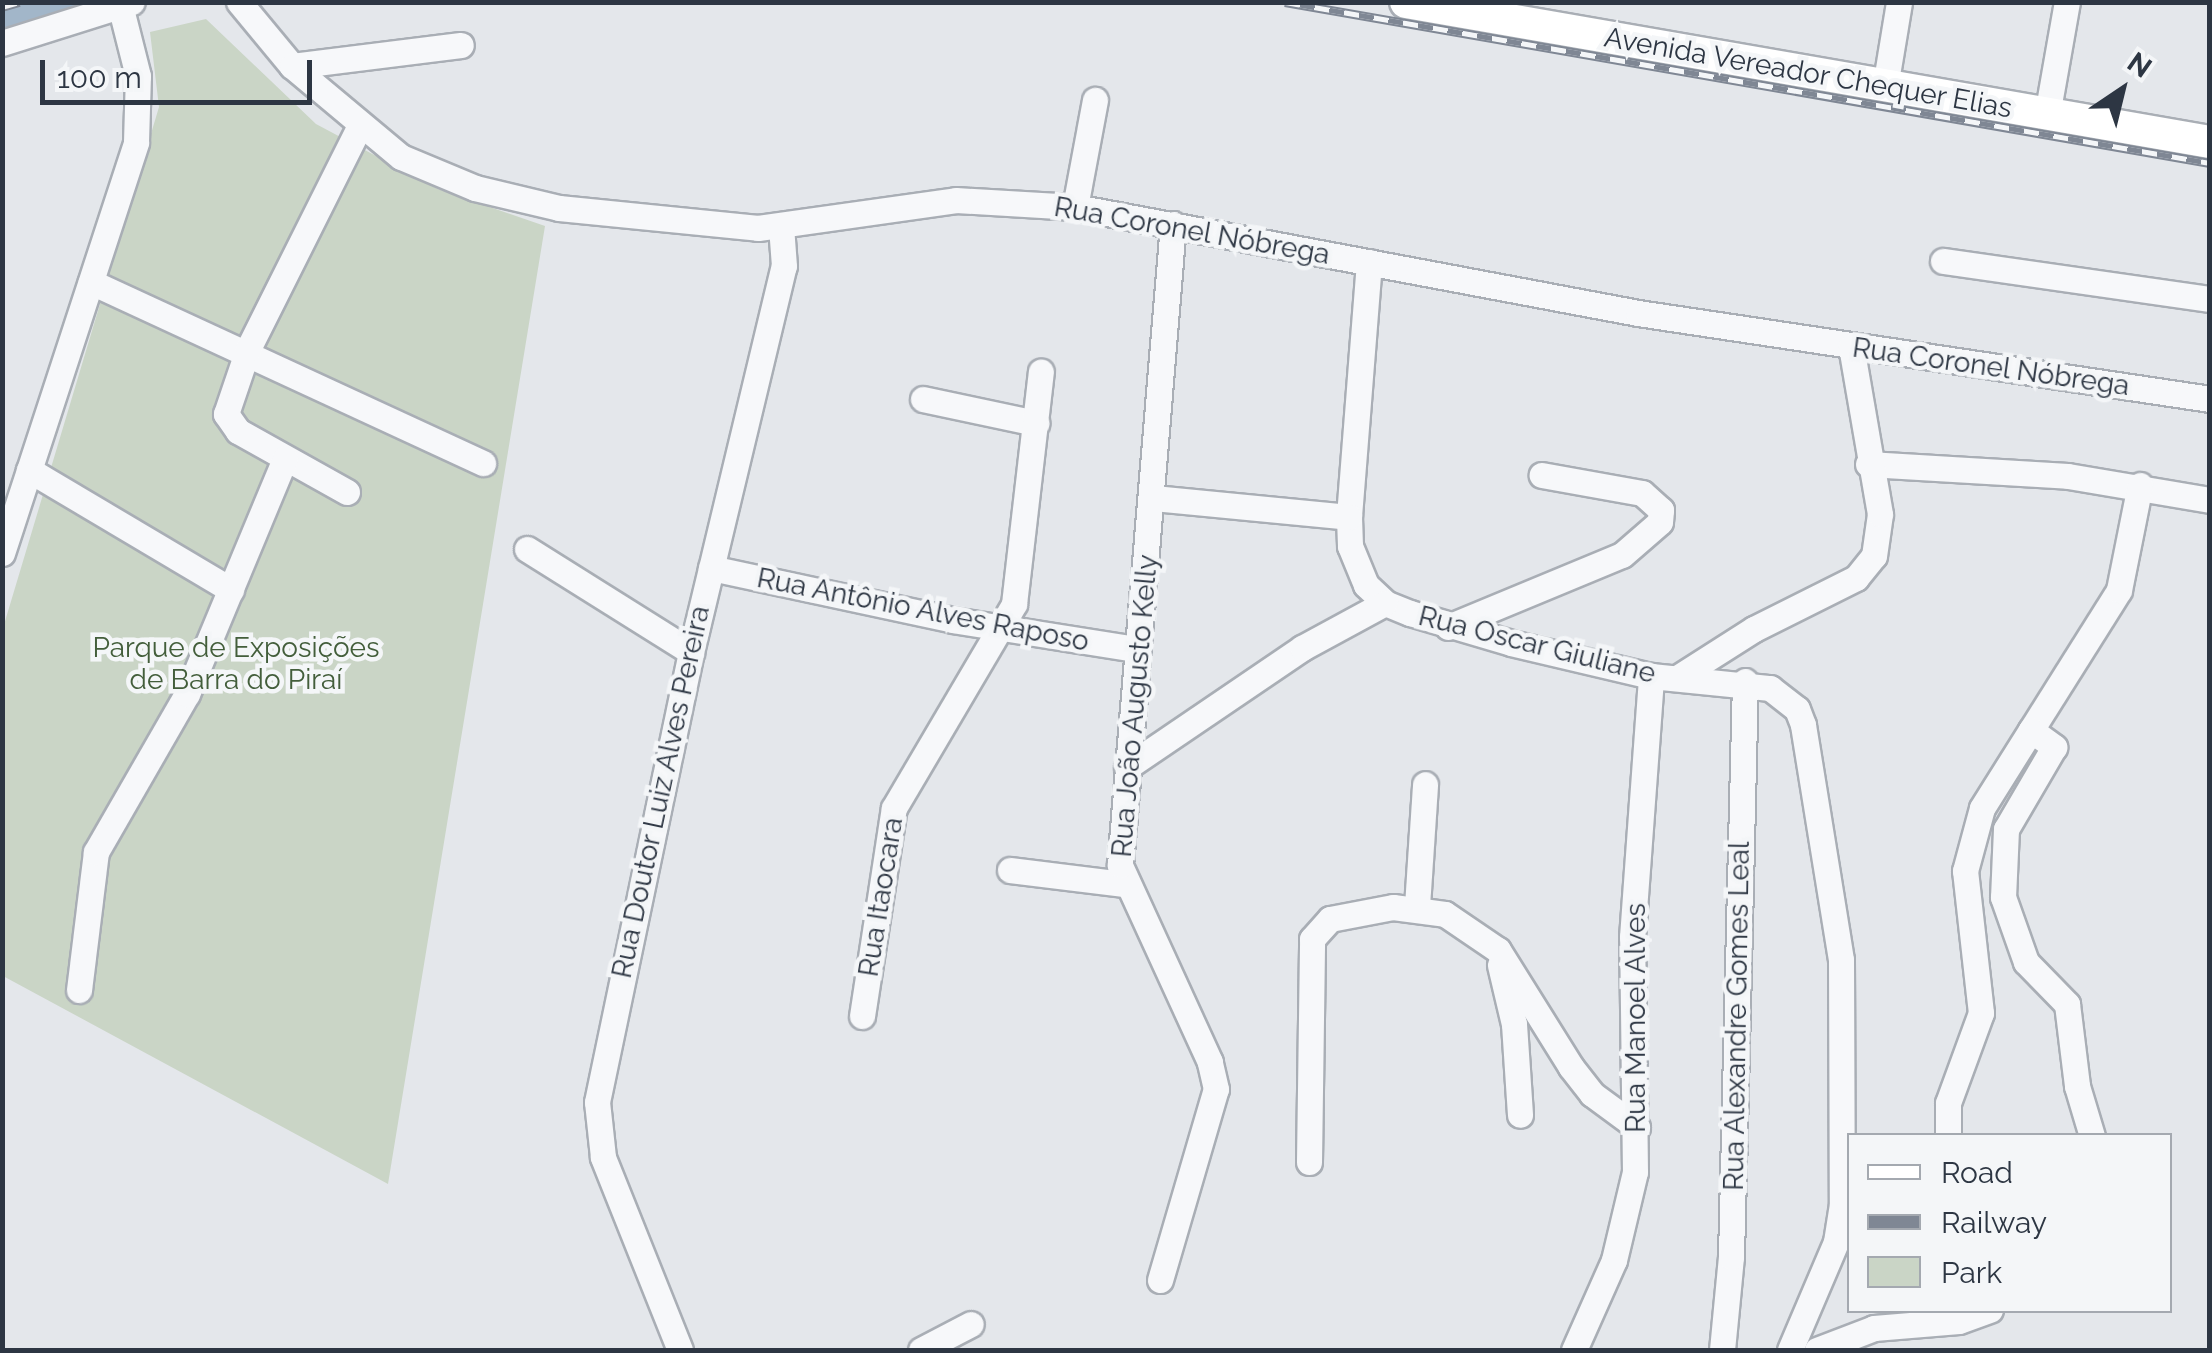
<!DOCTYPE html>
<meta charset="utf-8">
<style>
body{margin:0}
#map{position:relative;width:2212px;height:1353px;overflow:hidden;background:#e4e7eb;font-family:Raleway,sans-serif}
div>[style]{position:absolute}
.green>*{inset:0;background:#cad5c6}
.river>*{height:32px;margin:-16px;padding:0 16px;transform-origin:16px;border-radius:16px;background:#a2b6c9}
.roads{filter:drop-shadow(2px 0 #a9aeb5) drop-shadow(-2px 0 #a9aeb5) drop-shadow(0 2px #a9aeb5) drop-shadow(0 -2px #a9aeb5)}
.minor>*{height:25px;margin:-12.5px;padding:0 12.5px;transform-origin:12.5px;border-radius:12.5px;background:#f7f8fa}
.major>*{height:32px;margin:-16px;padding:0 16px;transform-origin:16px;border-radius:16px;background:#fff}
.rail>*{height:9px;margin-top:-4.5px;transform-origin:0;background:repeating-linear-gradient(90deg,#f4f6f8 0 15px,#7f8794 0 30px);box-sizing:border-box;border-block:2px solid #7f8794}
span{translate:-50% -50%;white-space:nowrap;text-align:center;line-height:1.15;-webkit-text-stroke:9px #f4f6f8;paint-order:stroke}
.street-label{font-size:28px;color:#2d3643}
.park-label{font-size:28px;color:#435e3b}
.frame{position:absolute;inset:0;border:5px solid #2d3643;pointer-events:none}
.legend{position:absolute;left:1847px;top:1133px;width:325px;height:180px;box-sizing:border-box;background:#f4f6f8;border:2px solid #a4a9b0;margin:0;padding:12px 18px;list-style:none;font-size:30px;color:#2d3643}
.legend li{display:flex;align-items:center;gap:20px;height:50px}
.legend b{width:50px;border:2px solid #a4a9b0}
.north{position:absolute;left:2072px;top:40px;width:100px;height:100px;-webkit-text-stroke:8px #f4f6f8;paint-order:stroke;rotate:35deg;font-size:28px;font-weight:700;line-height:40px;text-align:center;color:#2d3643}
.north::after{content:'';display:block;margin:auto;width:35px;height:45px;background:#2d3643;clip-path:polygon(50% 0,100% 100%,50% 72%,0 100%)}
.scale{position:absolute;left:40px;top:60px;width:272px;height:45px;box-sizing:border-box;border:5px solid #2d3643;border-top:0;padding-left:12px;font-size:30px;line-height:35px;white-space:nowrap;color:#2d3643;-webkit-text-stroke:8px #f4f6f8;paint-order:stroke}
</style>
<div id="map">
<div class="green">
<div style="clip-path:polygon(206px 19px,316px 124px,438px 189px,545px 226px,388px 1184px,3px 976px,3px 628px,159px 107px,150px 32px)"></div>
</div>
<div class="river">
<div style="left:2px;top:25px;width:88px;rotate:-15.1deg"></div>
</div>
<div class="roads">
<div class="minor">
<div style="left:239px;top:2px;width:83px;rotate:50.4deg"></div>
<div style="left:292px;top:66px;width:142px;rotate:39.9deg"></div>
<div style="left:401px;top:157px;width:80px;rotate:22.7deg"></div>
<div style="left:475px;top:188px;width:86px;rotate:13.4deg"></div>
<div style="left:559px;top:208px;width:200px;rotate:5.7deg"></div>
<div style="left:758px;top:228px;width:200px;rotate:-8deg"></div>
<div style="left:956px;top:200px;width:119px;rotate:3.4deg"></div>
<div style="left:1075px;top:207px;width:573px;rotate:10.66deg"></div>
<div style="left:1638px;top:313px;width:578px;rotate:8.55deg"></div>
<div style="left:2px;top:43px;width:136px;rotate:-17.5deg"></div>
<div style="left:292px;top:66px;width:170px;rotate:-7.1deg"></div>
<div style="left:1885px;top:87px;width:86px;rotate:-80.6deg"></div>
<div style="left:2047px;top:115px;width:115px;rotate:-80deg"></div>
<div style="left:1075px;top:207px;width:109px;rotate:-79.4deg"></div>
<div style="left:1943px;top:261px;width:270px;rotate:8.1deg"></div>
<div style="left:1369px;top:262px;width:256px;rotate:94.5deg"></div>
<div style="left:1349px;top:517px;width:29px;rotate:88deg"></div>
<div style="left:1350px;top:546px;width:42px;rotate:67.7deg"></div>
<div style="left:1366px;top:585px;width:26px;rotate:43deg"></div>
<div style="left:1385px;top:603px;width:27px;rotate:22deg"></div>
<div style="left:1410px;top:613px;width:105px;rotate:16.5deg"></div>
<div style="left:1511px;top:643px;width:144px;rotate:13.3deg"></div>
<div style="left:1651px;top:676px;width:120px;rotate:5.8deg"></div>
<div style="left:1770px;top:688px;width:34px;rotate:38deg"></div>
<div style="left:1797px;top:709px;width:17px;rotate:69deg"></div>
<div style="left:1803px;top:725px;width:238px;rotate:80.8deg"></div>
<div style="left:1841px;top:960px;width:244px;rotate:89.8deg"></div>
<div style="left:1842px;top:1204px;width:38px;rotate:99deg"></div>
<div style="left:1836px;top:1242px;width:117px;rotate:113.1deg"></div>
<div style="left:91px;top:282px;width:432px;rotate:24.8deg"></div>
<div style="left:923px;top:399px;width:116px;rotate:12deg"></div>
<div style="left:1868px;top:464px;width:200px;rotate:3.4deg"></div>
<div style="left:2068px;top:476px;width:144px;rotate:9.6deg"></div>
<div style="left:29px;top:470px;width:235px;rotate:30.7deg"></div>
<div style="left:347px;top:492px;width:125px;rotate:-150.8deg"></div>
<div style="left:238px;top:431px;width:21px;rotate:-125deg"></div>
<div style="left:226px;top:414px;width:69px;rotate:-71.3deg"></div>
<div style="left:248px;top:349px;width:248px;rotate:-63.4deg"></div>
<div style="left:1153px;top:498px;width:197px;rotate:5.5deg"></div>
<div style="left:527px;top:549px;width:194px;rotate:32.1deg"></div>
<div style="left:2px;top:553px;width:432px;rotate:-71.9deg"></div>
<div style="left:136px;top:142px;width:66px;rotate:-88.3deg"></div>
<div style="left:138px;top:76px;width:73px;rotate:-104.2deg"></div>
<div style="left:711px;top:568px;width:248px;rotate:12.1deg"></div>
<div style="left:953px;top:620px;width:186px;rotate:9deg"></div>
<div style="left:1448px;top:627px;width:188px;rotate:-22.5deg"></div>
<div style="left:1622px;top:555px;width:50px;rotate:-41deg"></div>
<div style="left:1660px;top:522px;width:12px;rotate:-85deg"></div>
<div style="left:1661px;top:510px;width:25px;rotate:-138deg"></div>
<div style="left:1642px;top:493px;width:102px;rotate:-169.8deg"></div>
<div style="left:1677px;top:678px;width:91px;rotate:-32.5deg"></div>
<div style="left:1754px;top:629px;width:114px;rotate:-26.6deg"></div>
<div style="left:1856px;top:578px;width:28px;rotate:-51deg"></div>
<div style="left:1874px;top:556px;width:42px;rotate:-81.9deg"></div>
<div style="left:1880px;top:514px;width:170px;rotate:-99.8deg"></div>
<div style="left:2031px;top:730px;width:165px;rotate:-57.8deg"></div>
<div style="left:2119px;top:590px;width:107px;rotate:-78.7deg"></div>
<div style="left:1127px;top:767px;width:212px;rotate:-34.2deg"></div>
<div style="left:1302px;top:648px;width:94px;rotate:-28.5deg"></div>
<div style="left:1010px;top:870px;width:115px;rotate:7deg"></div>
<div style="left:1417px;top:906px;width:122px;rotate:-86.2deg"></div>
<div style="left:1500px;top:965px;width:61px;rotate:76.7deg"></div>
<div style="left:1514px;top:1024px;width:91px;rotate:86.2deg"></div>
<div style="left:79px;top:990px;width:139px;rotate:-83deg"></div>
<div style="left:96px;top:852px;width:182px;rotate:-60.1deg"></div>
<div style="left:187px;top:694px;width:255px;rotate:-67.4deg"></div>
<div style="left:862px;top:1016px;width:210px;rotate:-81.3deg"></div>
<div style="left:894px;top:808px;width:237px;rotate:-59.5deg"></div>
<div style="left:1014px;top:604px;width:234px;rotate:-83.4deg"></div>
<div style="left:1948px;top:1136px;width:33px;rotate:-90deg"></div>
<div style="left:1948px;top:1103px;width:96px;rotate:-69.9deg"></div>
<div style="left:1981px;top:1013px;width:143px;rotate:-96.4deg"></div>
<div style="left:1965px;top:871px;width:65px;rotate:-74.9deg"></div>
<div style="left:1982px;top:808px;width:92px;rotate:-57.9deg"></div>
<div style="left:2031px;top:730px;width:29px;rotate:36deg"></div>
<div style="left:2054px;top:747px;width:95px;rotate:120.3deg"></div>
<div style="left:2006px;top:829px;width:68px;rotate:92.5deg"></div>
<div style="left:2003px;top:897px;width:69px;rotate:70.5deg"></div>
<div style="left:2026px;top:962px;width:59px;rotate:45.7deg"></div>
<div style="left:2067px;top:1004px;width:83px;rotate:83deg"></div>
<div style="left:2077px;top:1086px;width:52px;rotate:73.3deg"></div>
<div style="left:1309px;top:1162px;width:223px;rotate:-89.2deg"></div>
<div style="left:1312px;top:939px;width:27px;rotate:-48deg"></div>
<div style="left:1330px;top:919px;width:64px;rotate:-10.8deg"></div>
<div style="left:1393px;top:907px;width:52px;rotate:7.7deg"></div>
<div style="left:1445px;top:914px;width:64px;rotate:34.2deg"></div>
<div style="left:1498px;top:950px;width:138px;rotate:58deg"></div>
<div style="left:1571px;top:1067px;width:34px;rotate:52deg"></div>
<div style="left:1592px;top:1094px;width:56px;rotate:36.3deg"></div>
<div style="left:1160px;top:1280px;width:199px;rotate:-73.7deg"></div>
<div style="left:1216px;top:1089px;width:28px;rotate:-103deg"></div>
<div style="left:1210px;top:1062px;width:217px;rotate:-114.6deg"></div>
<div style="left:1120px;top:865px;width:643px;rotate:-85.27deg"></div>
<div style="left:680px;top:1350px;width:208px;rotate:-111.8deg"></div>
<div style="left:603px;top:1157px;width:55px;rotate:-96.2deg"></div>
<div style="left:597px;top:1102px;width:460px;rotate:-78.2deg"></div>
<div style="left:691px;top:652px;width:397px;rotate:-76.5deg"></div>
<div style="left:784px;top:266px;width:40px;rotate:-94.3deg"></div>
<div style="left:921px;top:1350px;width:56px;rotate:-27.5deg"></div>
<div style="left:1574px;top:1350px;width:98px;rotate:-66deg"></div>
<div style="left:1614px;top:1260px;width:90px;rotate:-76.6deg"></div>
<div style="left:1635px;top:1172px;width:235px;rotate:-90.7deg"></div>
<div style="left:1632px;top:937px;width:262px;rotate:-85.8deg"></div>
<div style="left:1722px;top:1350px;width:93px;rotate:-84.5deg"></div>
<div style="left:1731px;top:1257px;width:576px;rotate:-88.61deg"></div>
<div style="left:1817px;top:1350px;width:61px;rotate:-21.1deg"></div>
<div style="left:1874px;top:1328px;width:85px;rotate:-4.7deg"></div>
<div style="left:1959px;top:1321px;width:33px;rotate:-20deg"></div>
</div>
<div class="major">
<div style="left:1406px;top:2px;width:816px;rotate:9.88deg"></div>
</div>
</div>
<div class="rail">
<div style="left:1285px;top:2px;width:939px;rotate:9.87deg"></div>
<div style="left:2px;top:7px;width:18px;rotate:-16deg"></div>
</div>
<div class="street-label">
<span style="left:1808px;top:73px;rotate:10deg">Avenida Vereador Chequer Elias</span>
<span style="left:1192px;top:231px;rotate:10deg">Rua Coronel Nóbrega</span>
<span style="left:1991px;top:367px;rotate:8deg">Rua Coronel Nóbrega</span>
<span style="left:923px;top:610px;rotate:11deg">Rua Antônio Alves Raposo</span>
<span style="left:1537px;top:645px;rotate:14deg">Rua Oscar Giuliane</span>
<span style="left:1135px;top:706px;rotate:-85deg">Rua João Augusto Kelly</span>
<span style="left:661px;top:792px;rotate:-78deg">Rua Doutor Luiz Alves Pereira</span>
<span style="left:881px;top:897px;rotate:-81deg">Rua Itaocara</span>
<span style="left:1737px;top:1016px;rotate:-89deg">Rua Alexandre Gomes Leal</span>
<span style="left:1636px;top:1018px;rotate:-90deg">Rua Manoel Alves</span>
</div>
<div class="park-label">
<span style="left:236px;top:664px">Parque de Exposições<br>de Barra do Piraí</span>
</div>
<div class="frame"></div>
<ul class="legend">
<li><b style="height:12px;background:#fff"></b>Road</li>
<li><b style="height:12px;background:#7f8794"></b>Railway</li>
<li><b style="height:28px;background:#cad5c6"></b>Park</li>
</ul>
<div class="north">N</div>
<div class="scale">100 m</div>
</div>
